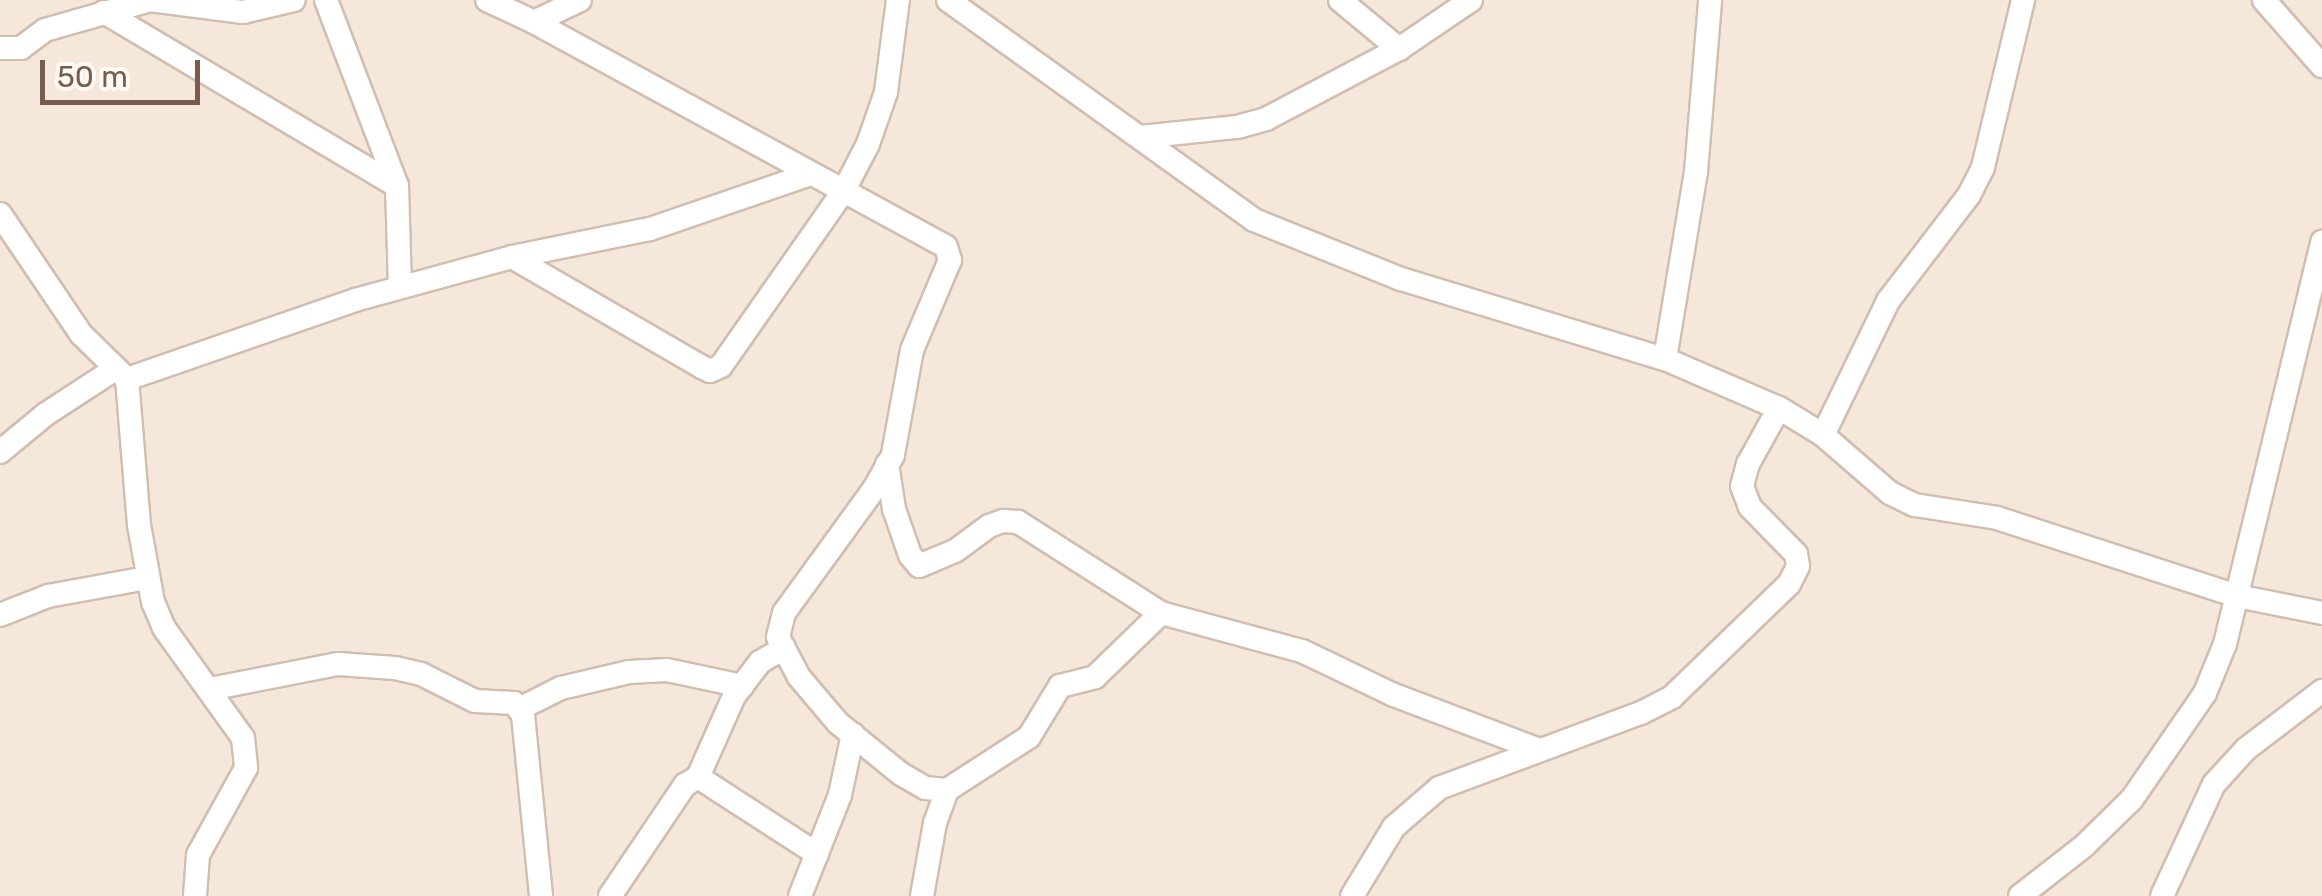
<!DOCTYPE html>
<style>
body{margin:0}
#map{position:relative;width:2322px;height:896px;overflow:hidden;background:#fdf6ec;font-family:Rubik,sans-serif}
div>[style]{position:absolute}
.residential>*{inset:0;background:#f5e8da;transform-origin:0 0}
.roads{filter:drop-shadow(2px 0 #d1beb0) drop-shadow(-2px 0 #d1beb0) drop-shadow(0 2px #d1beb0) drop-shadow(0 -2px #d1beb0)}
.minor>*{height:22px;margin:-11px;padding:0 11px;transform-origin:11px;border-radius:11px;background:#fff}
span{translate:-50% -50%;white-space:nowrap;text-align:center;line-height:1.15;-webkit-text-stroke:8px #fffaf3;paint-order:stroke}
.scale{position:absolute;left:40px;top:60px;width:160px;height:45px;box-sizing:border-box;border:5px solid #7a5c4d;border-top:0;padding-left:12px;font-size:30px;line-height:35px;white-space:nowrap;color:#7a5c4d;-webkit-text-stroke:8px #fffaf3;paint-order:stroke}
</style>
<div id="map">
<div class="residential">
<div style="left:0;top:0;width:2322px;height:896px"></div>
</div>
<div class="roads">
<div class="minor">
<div style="left:326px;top:0;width:199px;rotate:69.1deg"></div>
<div style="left:397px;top:186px;width:101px;rotate:88.3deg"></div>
<div style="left:487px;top:0;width:52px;rotate:25.1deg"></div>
<div style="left:534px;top:22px;width:51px;rotate:-25.6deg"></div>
<div style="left:948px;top:0;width:377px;rotate:35.7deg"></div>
<div style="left:1254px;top:220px;width:158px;rotate:21.9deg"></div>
<div style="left:1401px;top:279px;width:276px;rotate:16.9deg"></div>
<div style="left:1665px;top:359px;width:124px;rotate:23.3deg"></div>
<div style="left:1779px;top:408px;width:52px;rotate:31.5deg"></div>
<div style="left:1823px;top:435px;width:89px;rotate:40.9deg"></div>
<div style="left:1890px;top:493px;width:28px;rotate:26deg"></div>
<div style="left:1915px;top:505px;width:83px;rotate:9deg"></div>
<div style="left:1997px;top:518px;width:252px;rotate:18deg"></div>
<div style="left:2237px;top:596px;width:87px;rotate:11.3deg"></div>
<div style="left:1340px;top:0;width:77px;rotate:39.7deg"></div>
<div style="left:2264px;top:0;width:88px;rotate:48.7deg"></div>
<div style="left:104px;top:12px;width:341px;rotate:30.7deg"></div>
<div style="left:534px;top:22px;width:469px;rotate:28.6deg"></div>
<div style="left:946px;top:247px;width:14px;rotate:73deg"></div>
<div style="left:950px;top:260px;width:98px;rotate:112.9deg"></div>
<div style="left:912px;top:350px;width:107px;rotate:100.3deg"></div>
<div style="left:893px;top:455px;width:39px;rotate:119deg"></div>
<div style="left:874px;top:489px;width:153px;rotate:126deg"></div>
<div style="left:784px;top:613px;width:25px;rotate:104deg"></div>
<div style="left:778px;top:637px;width:45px;rotate:62.3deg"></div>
<div style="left:799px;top:677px;width:60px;rotate:49.7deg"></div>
<div style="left:838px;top:723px;width:81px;rotate:39deg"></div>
<div style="left:901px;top:774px;width:28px;rotate:30deg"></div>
<div style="left:925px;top:788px;width:22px;rotate:5deg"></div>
<div style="left:947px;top:790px;width:35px;rotate:110deg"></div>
<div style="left:935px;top:823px;width:74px;rotate:100.1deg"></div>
<div style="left:0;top:48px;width:21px"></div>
<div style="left:21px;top:48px;width:30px;rotate:-37deg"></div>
<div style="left:45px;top:30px;width:109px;rotate:-15.9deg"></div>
<div style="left:150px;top:0;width:94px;rotate:7.4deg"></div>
<div style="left:243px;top:12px;width:52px;rotate:-13.2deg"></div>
<div style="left:1140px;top:137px;width:98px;rotate:-5.9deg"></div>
<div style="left:1237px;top:127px;width:30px;rotate:-15deg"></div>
<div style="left:1266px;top:119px;width:150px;rotate:-27.8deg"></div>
<div style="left:1399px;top:49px;width:87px;rotate:-34.2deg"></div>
<div style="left:0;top:214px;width:145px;rotate:56deg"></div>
<div style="left:81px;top:334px;width:64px;rotate:44.4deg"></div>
<div style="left:127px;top:379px;width:146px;rotate:85.3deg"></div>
<div style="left:139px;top:525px;width:78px;rotate:79.7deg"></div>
<div style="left:153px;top:602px;width:28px;rotate:67deg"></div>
<div style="left:164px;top:628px;width:135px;rotate:54.3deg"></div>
<div style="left:243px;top:738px;width:30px;rotate:84deg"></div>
<div style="left:246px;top:768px;width:99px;rotate:118.9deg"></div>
<div style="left:198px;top:855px;width:41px;rotate:94.2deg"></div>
<div style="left:512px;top:257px;width:220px;rotate:30.1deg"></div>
<div style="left:702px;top:367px;width:9px;rotate:27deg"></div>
<div style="left:710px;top:371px;width:12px;rotate:-24deg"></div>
<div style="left:721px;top:366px;width:213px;rotate:-55deg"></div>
<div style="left:843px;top:192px;width:54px;rotate:-62.5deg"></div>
<div style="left:868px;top:144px;width:55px;rotate:-70.9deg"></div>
<div style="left:886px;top:92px;width:93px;rotate:-82.6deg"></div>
<div style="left:1665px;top:359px;width:190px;rotate:-80.6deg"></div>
<div style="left:1696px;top:172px;width:173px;rotate:-85.3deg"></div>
<div style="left:127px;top:379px;width:241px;rotate:-19.1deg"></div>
<div style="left:355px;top:300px;width:163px;rotate:-15.3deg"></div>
<div style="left:512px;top:257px;width:141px;rotate:-11.5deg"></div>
<div style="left:650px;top:229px;width:167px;rotate:-18.9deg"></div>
<div style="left:1823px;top:435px;width:149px;rotate:-64.1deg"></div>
<div style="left:1888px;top:301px;width:133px;rotate:-52.6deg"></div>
<div style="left:1969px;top:195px;width:31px;rotate:-63deg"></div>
<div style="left:1983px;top:167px;width:172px;rotate:-76.5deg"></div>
<div style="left:0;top:452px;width:60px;rotate:-39.6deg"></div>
<div style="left:46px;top:414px;width:82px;rotate:-33.1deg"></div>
<div style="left:887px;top:464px;width:46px;rotate:81.2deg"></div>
<div style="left:894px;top:509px;width:49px;rotate:70.8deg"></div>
<div style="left:910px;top:555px;width:14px;rotate:51deg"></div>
<div style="left:919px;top:566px;width:39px;rotate:-23deg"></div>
<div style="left:955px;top:551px;width:42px;rotate:-36.3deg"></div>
<div style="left:989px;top:526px;width:15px;rotate:-20deg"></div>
<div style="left:1003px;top:521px;width:15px;rotate:4deg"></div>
<div style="left:1018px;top:522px;width:169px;rotate:32.5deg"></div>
<div style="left:1161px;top:613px;width:146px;rotate:15.1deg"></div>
<div style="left:1302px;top:651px;width:102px;rotate:25.6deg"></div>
<div style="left:1394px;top:695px;width:153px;rotate:20.7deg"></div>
<div style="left:0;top:615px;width:52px;rotate:-21.6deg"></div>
<div style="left:48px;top:596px;width:101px;rotate:-10.3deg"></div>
<div style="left:210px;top:689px;width:130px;rotate:-11.1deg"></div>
<div style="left:338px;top:664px;width:57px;rotate:4deg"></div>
<div style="left:395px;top:668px;width:27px;rotate:13deg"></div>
<div style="left:421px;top:674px;width:60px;rotate:26.6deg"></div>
<div style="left:475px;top:701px;width:39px;rotate:3deg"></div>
<div style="left:514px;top:703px;width:15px;rotate:53deg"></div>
<div style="left:523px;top:715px;width:182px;rotate:84.3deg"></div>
<div style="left:519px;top:709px;width:47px;rotate:-26.6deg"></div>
<div style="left:561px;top:688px;width:70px;rotate:-13.2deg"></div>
<div style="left:629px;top:672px;width:38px;rotate:-3deg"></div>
<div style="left:667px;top:670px;width:77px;rotate:12deg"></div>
<div style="left:698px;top:777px;width:89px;rotate:-66deg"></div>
<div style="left:734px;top:696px;width:43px;rotate:-52.6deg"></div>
<div style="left:760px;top:662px;width:28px;rotate:-30deg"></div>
<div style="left:947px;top:790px;width:98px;rotate:-32.9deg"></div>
<div style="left:1029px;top:737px;width:60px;rotate:-58.7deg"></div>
<div style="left:1060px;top:686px;width:36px;rotate:-14deg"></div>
<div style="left:1095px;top:677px;width:92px;rotate:-44.1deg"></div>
<div style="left:610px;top:896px;width:134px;rotate:-56deg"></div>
<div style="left:685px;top:785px;width:15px;rotate:-32deg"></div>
<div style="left:698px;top:777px;width:142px;rotate:32.9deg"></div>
<div style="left:800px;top:896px;width:109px;rotate:-68.4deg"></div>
<div style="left:840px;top:795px;width:62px;rotate:-78deg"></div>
<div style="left:1352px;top:896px;width:81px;rotate:-58.7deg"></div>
<div style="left:1394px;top:827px;width:60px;rotate:-40.9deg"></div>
<div style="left:1439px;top:788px;width:215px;rotate:-20.4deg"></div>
<div style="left:1641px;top:713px;width:35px;rotate:-27deg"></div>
<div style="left:1672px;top:697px;width:163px;rotate:-44deg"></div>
<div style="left:1789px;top:584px;width:20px;rotate:-63deg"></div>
<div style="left:1798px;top:566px;width:12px;rotate:-99deg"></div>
<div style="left:1796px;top:554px;width:66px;rotate:-134.4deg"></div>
<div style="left:1750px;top:507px;width:22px;rotate:-111deg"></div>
<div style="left:1742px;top:486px;width:23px;rotate:-75deg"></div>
<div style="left:1748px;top:464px;width:64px;rotate:-61deg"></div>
<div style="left:2020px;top:896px;width:81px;rotate:-38deg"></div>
<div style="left:2084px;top:846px;width:67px;rotate:-44.4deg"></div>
<div style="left:2132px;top:799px;width:129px;rotate:-55.4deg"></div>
<div style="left:2205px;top:693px;width:53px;rotate:-67.8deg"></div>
<div style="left:2225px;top:644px;width:414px;rotate:-76.4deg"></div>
<div style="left:2162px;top:896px;width:123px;rotate:-65.1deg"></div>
<div style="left:2214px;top:784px;width:47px;rotate:-47.6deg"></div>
<div style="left:2246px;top:749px;width:96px;rotate:-37.3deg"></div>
</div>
</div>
<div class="scale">50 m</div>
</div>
